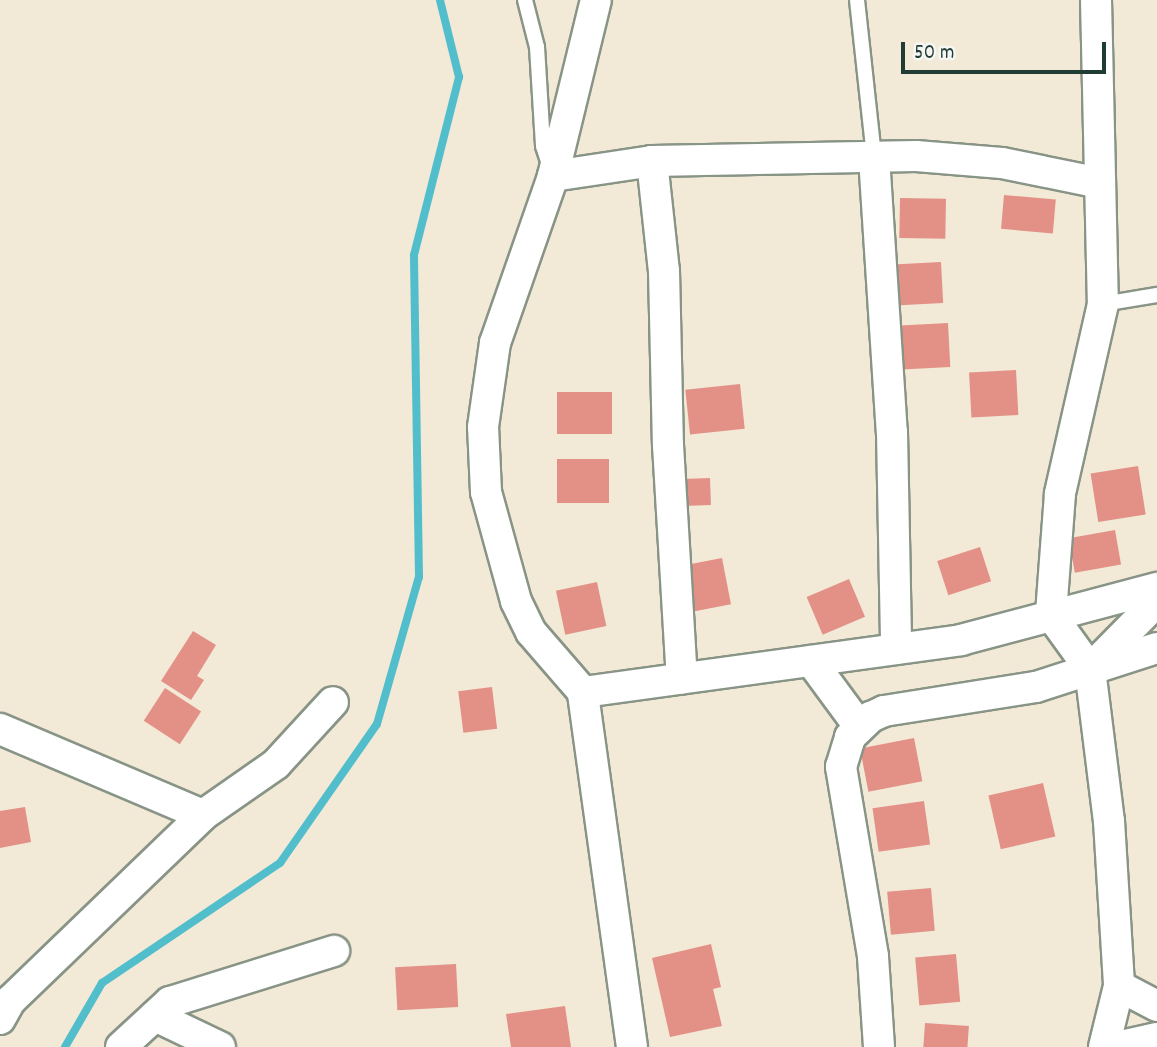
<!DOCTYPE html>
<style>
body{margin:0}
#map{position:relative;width:1157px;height:1047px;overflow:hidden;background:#f2ead7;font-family:Dekko,sans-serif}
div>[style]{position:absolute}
.stream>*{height:8px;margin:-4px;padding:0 4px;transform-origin:4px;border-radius:4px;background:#52becc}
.building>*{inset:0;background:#e39187;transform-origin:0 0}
.roads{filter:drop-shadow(2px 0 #889486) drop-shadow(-2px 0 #889486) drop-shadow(0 2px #889486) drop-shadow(0 -2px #889486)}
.service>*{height:14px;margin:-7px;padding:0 7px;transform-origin:7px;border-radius:7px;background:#fff}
.minor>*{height:30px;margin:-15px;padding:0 15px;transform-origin:15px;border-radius:15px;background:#fff}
span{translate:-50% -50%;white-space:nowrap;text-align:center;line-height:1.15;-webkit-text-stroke:6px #f6f6f2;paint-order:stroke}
.scale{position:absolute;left:901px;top:42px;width:205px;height:32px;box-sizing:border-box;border:4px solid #1f3d34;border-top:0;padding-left:9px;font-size:21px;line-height:24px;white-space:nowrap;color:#1f3d34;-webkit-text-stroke:5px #f6f6f2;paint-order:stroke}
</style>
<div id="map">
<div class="stream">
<div style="left:65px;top:1047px;width:74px;rotate:-60deg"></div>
<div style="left:102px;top:983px;width:215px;rotate:-34deg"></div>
<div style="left:280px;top:863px;width:169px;rotate:-55.1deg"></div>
<div style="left:377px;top:724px;width:153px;rotate:-74.1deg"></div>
<div style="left:419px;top:577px;width:322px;rotate:-90.9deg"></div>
<div style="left:414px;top:255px;width:184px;rotate:-75.8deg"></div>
<div style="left:459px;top:77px;width:79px;rotate:-103.9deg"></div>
</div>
<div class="building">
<div style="left:1004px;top:195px;width:52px;height:34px;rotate:5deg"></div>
<div style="left:900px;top:198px;width:46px;height:40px;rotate:1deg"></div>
<div style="left:941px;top:262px;width:41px;height:58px;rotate:87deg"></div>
<div style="left:948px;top:323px;width:44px;height:58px;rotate:87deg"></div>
<div style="left:1016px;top:370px;width:45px;height:47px;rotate:87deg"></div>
<div style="left:740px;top:384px;width:45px;height:55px;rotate:84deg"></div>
<div style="left:557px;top:392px;width:55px;height:42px"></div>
<div style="left:557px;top:459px;width:52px;height:44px"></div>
<div style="left:1138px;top:466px;width:49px;height:48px;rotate:81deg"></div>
<div style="left:710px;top:478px;width:27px;height:35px;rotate:88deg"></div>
<div style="left:1115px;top:530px;width:35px;height:47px;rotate:80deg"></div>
<div style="left:980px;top:547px;width:36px;height:45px;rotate:72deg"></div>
<div style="left:722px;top:558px;width:47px;height:46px;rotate:79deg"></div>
<div style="left:849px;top:579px;width:41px;height:46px;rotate:67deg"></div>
<div style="left:597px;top:582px;width:45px;height:42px;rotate:78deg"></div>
<div style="clip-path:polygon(193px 631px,216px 645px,197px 676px,204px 680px,191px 700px,161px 681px)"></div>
<div style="left:492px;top:687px;width:42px;height:34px;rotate:83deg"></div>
<div style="left:165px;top:688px;width:43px;height:39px;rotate:33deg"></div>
<div style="left:914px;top:738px;width:44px;height:55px;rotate:79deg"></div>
<div style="left:1043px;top:783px;width:55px;height:56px;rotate:77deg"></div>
<div style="left:924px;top:801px;width:44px;height:52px;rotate:82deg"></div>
<div style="clip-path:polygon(25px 807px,31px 842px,0 848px,0 811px)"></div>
<div style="left:931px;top:888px;width:43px;height:44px;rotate:85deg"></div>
<div style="clip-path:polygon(711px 944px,721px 987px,713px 989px,722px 1026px,670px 1037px,652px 958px)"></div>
<div style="left:956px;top:954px;width:48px;height:41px;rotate:85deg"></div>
<div style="left:456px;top:964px;width:43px;height:61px;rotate:87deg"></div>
<div style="clip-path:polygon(565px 1006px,571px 1047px,511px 1047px,506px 1014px)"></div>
<div style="left:925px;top:1023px;width:44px;height:24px;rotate:4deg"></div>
</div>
<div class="roads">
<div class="service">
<div style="left:525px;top:0;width:49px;rotate:75.7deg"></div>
<div style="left:537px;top:47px;width:99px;rotate:86.5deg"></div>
<div style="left:543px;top:146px;width:22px;rotate:72deg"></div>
<div style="left:857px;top:0;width:158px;rotate:83.8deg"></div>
<div style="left:1103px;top:304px;width:55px;rotate:-9.5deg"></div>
</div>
<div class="minor">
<div style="left:1096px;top:0;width:304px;rotate:88.7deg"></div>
<div style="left:1103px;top:304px;width:195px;rotate:102.8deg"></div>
<div style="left:1060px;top:494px;width:121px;rotate:94.3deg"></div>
<div style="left:1051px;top:615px;width:67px;rotate:54.2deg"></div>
<div style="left:1090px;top:669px;width:153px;rotate:82.9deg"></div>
<div style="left:1109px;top:821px;width:165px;rotate:86.5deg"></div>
<div style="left:1119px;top:986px;width:63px;rotate:103.8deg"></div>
<div style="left:874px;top:157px;width:276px;rotate:86.3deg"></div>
<div style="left:892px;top:432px;width:217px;rotate:88.9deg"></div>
<div style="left:652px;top:161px;width:111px;rotate:83.8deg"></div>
<div style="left:664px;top:271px;width:174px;rotate:88.7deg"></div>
<div style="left:668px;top:445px;width:234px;rotate:86.6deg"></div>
<div style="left:553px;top:176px;width:100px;rotate:-8.6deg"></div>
<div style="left:652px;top:161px;width:264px;rotate:-1.1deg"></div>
<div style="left:916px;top:156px;width:86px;rotate:4.7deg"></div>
<div style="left:1002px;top:163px;width:100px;rotate:11.5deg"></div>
<div style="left:811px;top:661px;width:81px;rotate:53.6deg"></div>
<div style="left:1092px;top:667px;width:93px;rotate:-45.4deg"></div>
<div style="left:583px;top:692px;width:79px;rotate:-130.9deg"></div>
<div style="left:531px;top:632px;width:34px;rotate:-116deg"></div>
<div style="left:516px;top:601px;width:113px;rotate:-105.4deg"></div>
<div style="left:486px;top:492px;width:65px;rotate:-92.6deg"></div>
<div style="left:483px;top:427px;width:85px;rotate:-81.9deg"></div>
<div style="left:495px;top:343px;width:177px;rotate:-70.8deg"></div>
<div style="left:553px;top:176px;width:181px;rotate:-76.3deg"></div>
<div style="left:0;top:729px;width:220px;rotate:23deg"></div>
<div style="left:1119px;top:986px;width:43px;rotate:27.8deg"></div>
<div style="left:155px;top:1016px;width:72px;rotate:25.5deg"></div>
<div style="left:0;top:1019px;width:21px;rotate:-61deg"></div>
<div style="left:10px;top:1001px;width:268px;rotate:-43.9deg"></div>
<div style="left:203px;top:815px;width:89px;rotate:-34.9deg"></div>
<div style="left:276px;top:764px;width:84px;rotate:-47.4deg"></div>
<div style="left:121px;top:1047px;width:67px;rotate:-42.6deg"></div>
<div style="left:170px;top:1002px;width:172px;rotate:-17.3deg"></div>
<div style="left:632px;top:1047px;width:358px;rotate:-97.9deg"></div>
<div style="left:583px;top:692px;width:382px;rotate:-7.8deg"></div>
<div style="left:961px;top:640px;width:203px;rotate:-14.9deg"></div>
<div style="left:879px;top:1047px;width:91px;rotate:-93.8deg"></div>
<div style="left:873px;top:956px;width:192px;rotate:-99.6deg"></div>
<div style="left:841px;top:767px;width:31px;rotate:-73deg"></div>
<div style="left:850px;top:737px;width:29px;rotate:-44deg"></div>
<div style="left:871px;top:717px;width:14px;rotate:-25deg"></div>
<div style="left:884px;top:711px;width:154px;rotate:-9deg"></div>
<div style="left:1036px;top:687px;width:127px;rotate:-17.9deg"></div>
<div style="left:1117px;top:1047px;width:41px;rotate:-12.7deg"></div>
</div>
</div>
<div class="scale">50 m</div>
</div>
